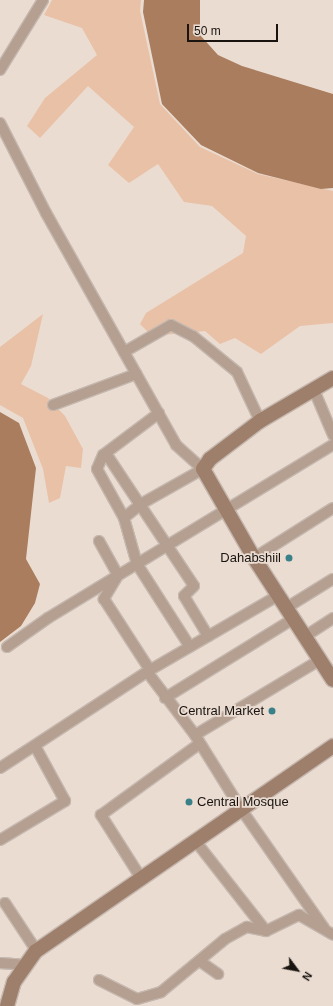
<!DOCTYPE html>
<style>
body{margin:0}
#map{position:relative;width:333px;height:1006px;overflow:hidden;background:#ebdcd2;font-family:Helvetica,sans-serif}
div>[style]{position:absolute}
.green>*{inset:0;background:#e9c1a7}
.water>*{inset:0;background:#aa7d5e}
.roads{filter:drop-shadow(1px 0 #c5b8af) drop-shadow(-1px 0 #c5b8af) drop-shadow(0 1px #c5b8af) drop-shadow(0 -1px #c5b8af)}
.street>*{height:10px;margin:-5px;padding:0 5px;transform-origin:5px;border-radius:5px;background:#b49f91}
.secondary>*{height:14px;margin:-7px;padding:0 7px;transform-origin:7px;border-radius:7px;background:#9e7f6b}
.dots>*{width:11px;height:11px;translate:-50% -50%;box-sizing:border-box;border:2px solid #ebdcd2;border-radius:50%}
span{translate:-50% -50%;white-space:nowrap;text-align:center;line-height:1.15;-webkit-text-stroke:3.5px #ebdcd2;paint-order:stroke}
.poi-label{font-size:13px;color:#191410}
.right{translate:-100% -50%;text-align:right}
.left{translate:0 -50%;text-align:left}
.north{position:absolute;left:277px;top:950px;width:40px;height:40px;-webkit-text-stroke:3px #ebdcd2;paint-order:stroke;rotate:122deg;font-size:11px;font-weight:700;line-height:16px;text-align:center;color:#191410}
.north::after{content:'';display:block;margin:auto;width:14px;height:18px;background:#191410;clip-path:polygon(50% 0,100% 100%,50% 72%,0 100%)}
.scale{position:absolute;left:187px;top:24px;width:91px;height:18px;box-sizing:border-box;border:2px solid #191410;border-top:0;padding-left:5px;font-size:12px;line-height:14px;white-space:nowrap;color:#191410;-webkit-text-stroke:3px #ebdcd2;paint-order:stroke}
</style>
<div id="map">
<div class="green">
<div style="clip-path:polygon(52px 0,141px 0,140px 11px,160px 104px,200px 147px,258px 174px,333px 191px,333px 323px,300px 326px,261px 354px,235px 338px,220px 344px,205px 331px,152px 336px,140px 324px,146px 313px,243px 253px,246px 236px,212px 206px,184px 202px,158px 164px,129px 183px,108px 165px,134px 127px,88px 86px,40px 138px,27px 126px,45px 98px,97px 55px,82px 28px,44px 15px)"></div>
<div style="clip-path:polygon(43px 314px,31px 366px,21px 384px,48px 398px,65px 416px,83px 449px,81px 468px,66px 466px,60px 498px,49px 503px,43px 469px,23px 418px,0 405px,0 347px)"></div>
</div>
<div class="water">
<div style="clip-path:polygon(144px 0,200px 0,200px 35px,218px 55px,242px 66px,333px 94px,333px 188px,321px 189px,258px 173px,201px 145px,162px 104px,143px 12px)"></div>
<div style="clip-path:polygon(0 412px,19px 423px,36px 468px,26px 559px,40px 584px,35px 603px,21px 626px,0 642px)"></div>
</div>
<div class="roads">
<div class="street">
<div style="left:0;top:70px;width:82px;rotate:-58.4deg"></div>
<div style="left:0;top:123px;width:101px;rotate:62.9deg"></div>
<div style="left:46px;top:213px;width:266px;rotate:60.7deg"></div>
<div style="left:176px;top:445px;width:36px;rotate:42deg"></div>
<div style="left:203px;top:469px;width:71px;rotate:150.6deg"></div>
<div style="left:141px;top:504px;width:22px;rotate:141deg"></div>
<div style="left:124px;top:352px;width:54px;rotate:-29.9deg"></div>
<div style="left:171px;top:325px;width:25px;rotate:27deg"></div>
<div style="left:193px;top:336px;width:57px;rotate:39.3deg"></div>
<div style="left:237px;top:372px;width:54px;rotate:64.9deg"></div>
<div style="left:314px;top:390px;width:49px;rotate:67.1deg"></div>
<div style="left:53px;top:405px;width:89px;rotate:-20.5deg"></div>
<div style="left:159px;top:413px;width:70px;rotate:143.1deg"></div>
<div style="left:103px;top:455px;width:15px;rotate:113deg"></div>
<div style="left:97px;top:469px;width:56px;rotate:61.1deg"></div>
<div style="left:124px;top:518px;width:48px;rotate:74.2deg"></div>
<div style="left:137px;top:564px;width:98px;rotate:57.4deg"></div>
<div style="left:107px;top:455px;width:157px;rotate:56.4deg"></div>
<div style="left:194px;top:586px;width:14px;rotate:135deg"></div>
<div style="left:184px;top:596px;width:47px;rotate:59deg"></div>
<div style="left:99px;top:541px;width:39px;rotate:61deg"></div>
<div style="left:254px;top:558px;width:93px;rotate:-32.3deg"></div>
<div style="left:117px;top:577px;width:26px;rotate:121deg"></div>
<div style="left:104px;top:599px;width:85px;rotate:57.1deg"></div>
<div style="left:286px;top:608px;width:55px;rotate:-31.7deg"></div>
<div style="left:304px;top:637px;width:35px;rotate:-33deg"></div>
<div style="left:7px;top:647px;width:50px;rotate:-35.3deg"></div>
<div style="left:48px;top:618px;width:333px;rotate:-31.3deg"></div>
<div style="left:148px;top:673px;width:78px;rotate:52.8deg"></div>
<div style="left:195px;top:735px;width:87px;rotate:58.1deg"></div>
<div style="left:241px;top:809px;width:145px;rotate:55.1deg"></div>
<div style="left:165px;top:698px;width:150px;rotate:-31.7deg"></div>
<div style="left:195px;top:735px;width:146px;rotate:-31deg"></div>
<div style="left:0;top:768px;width:179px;rotate:-33.2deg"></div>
<div style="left:150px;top:670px;width:147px;rotate:-30.2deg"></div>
<div style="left:0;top:840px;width:76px;rotate:-31deg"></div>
<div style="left:65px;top:801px;width:63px;rotate:-118.6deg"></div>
<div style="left:197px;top:843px;width:112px;rotate:51.9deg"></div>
<div style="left:141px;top:878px;width:75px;rotate:-122.4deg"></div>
<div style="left:101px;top:815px;width:121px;rotate:-35.9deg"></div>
<div style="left:5px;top:903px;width:56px;rotate:56.6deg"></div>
<div style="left:201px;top:962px;width:21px;rotate:35deg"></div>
<div style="left:0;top:963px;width:27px;rotate:4deg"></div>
<div style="left:99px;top:980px;width:42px;rotate:26.6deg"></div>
<div style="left:137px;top:999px;width:25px;rotate:-16deg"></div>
<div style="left:161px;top:992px;width:83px;rotate:-39.6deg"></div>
<div style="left:225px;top:939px;width:25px;rotate:-29deg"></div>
<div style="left:247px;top:927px;width:19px;rotate:12deg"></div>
<div style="left:266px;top:931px;width:37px;rotate:-26deg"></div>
<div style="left:299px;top:915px;width:39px;rotate:30deg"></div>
</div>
<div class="secondary">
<div style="left:333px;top:378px;width:85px;rotate:149.5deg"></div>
<div style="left:260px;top:421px;width:63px;rotate:142.8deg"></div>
<div style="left:210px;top:459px;width:12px;rotate:125deg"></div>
<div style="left:203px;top:469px;width:103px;rotate:60.2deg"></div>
<div style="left:254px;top:558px;width:145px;rotate:57.1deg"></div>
<div style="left:7px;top:1006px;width:25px;rotate:-74deg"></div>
<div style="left:14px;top:982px;width:38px;rotate:-55deg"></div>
<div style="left:36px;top:951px;width:361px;rotate:-34.6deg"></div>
</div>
</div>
<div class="dots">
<div style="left:289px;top:558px;background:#398089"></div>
<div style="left:272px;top:711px;background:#398089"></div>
<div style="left:189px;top:802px;background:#398089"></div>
</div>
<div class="poi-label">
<span class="right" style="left:281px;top:558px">Dahabshiil</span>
<span class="right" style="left:264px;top:711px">Central Market</span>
<span class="left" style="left:197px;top:802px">Central Mosque</span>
</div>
<div class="north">N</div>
<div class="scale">50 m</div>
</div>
